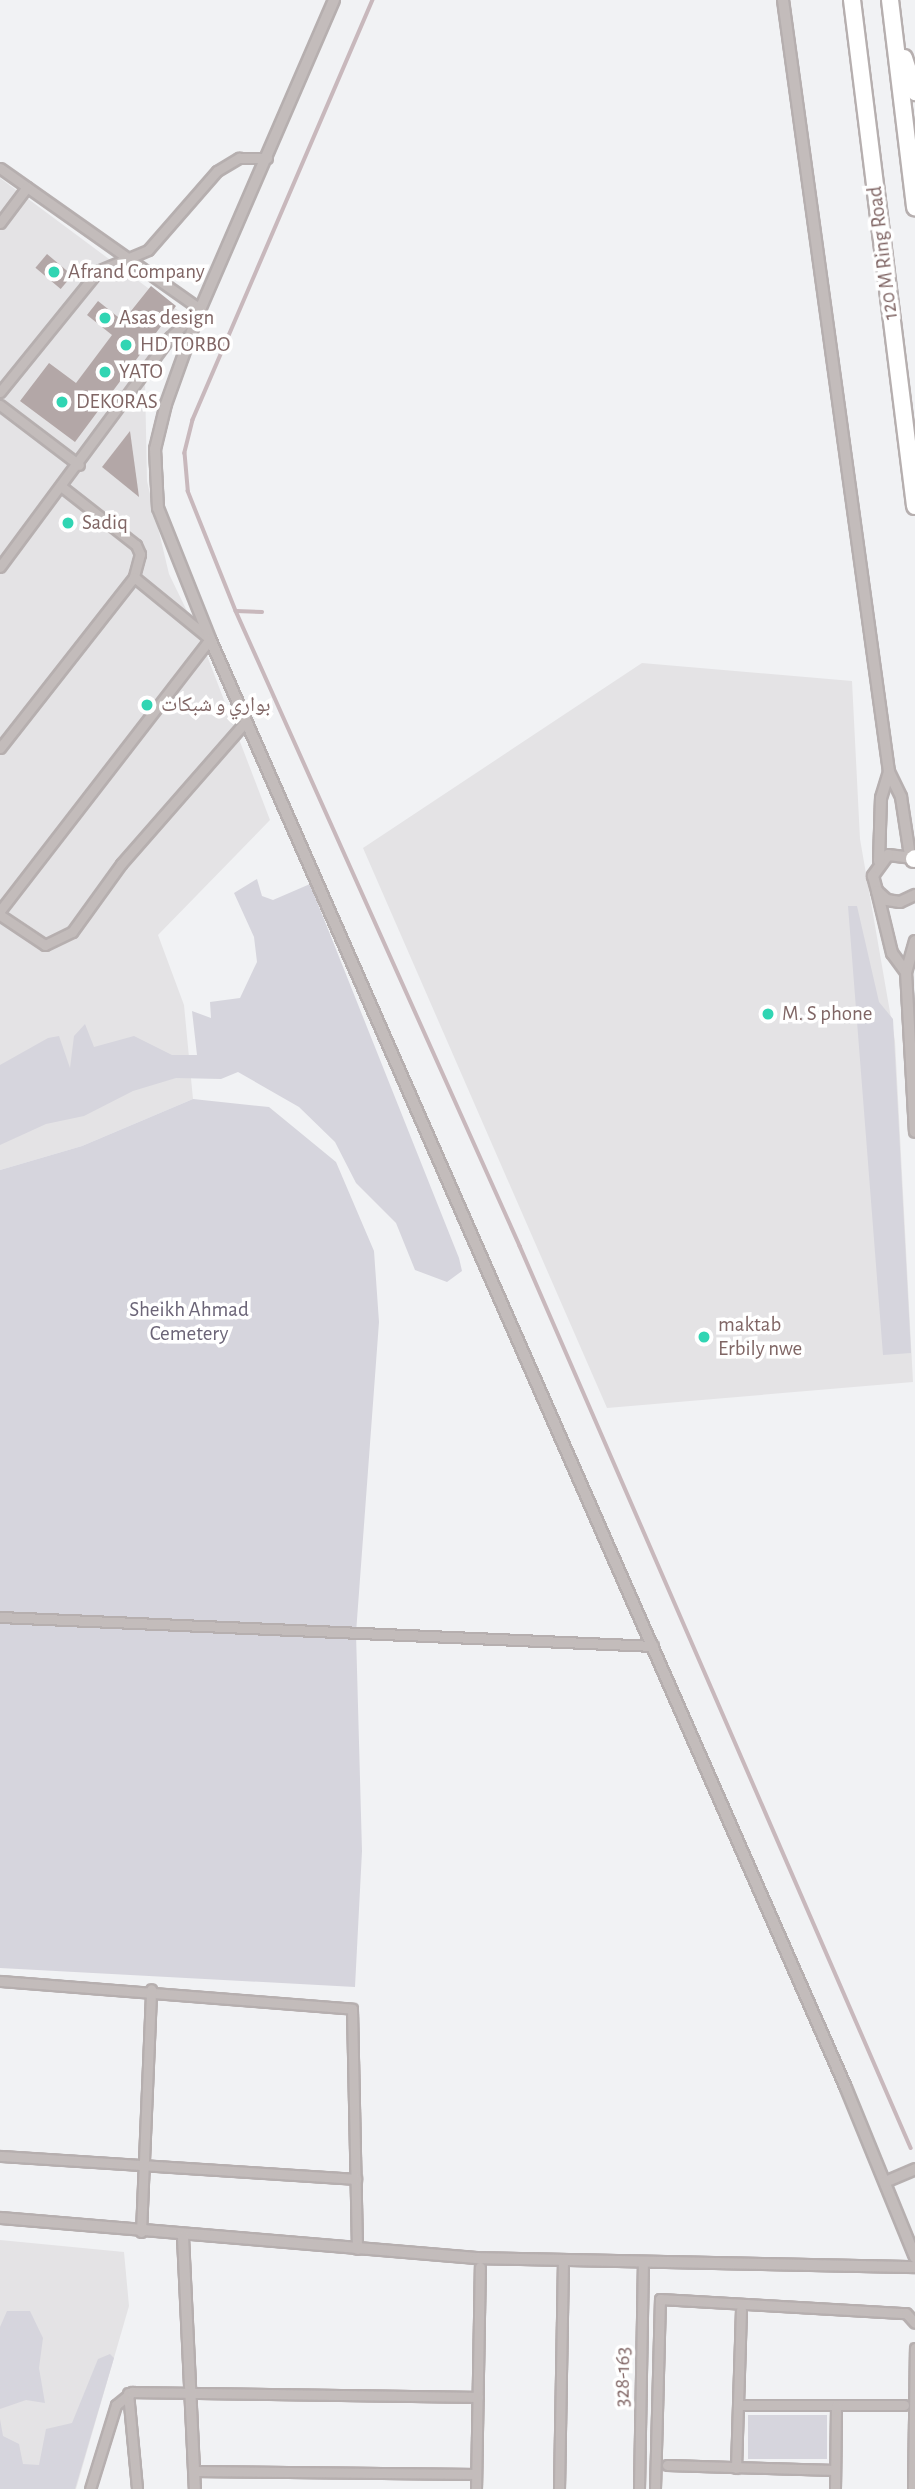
<!DOCTYPE html>
<meta charset="utf-8">
<style>
body{margin:0}
#map{position:relative;width:915px;height:2489px;overflow:hidden;background:#f1f2f4;font-family:"Alegreya Sans","Noto Naskh Arabic",sans-serif}
div>[style]{position:absolute}
.built>*{inset:0;background:#e4e3e5}
.green>*{inset:0;background:#d6d5dd;transform-origin:0 0}
.stream>*{height:3.5px;margin:-1.75px;padding:0 1.75px;transform-origin:1.75px;border-radius:1.75px;background:#c8b8bc}
.building>*{inset:0;background:#b3a7a7;transform-origin:0 0}
.roads{filter:drop-shadow(2px 0 #b6afaf) drop-shadow(-2px 0 #b6afaf) drop-shadow(0 2px #b6afaf) drop-shadow(0 -2px #b6afaf)}
.minor>*{height:9px;margin:-4.5px;padding:0 4.5px;transform-origin:4.5px;border-radius:4.5px;background:#c3bcbb}
.tertiary>*{height:10px;margin:-5px;padding:0 5px;transform-origin:5px;border-radius:5px;background:#c3bcbb}
.motorway>*{height:16px;margin:-8px;padding:0 8px;transform-origin:8px;border-radius:8px;background:#fff}
.dots>*{width:19px;height:19px;translate:-50% -50%;box-sizing:border-box;border:4px solid #fff;border-radius:50%}
span{translate:-50% -50%;white-space:nowrap;text-align:center;line-height:1.15;-webkit-text-stroke:7px #fff;paint-order:stroke}
.street-label{font-size:21px;color:#806665}
.poi-label{font-size:21px;color:#806665}
.left{translate:0 -50%;text-align:left}
.park-label{font-size:21px;color:#6b6477}
</style>
<div id="map">
<div class="built">
<div style="clip-path:polygon(0 178px,187px 317px,145px 380px,147px 481px,169px 574px,201px 640px,270px 820px,158px 935px,184px 1005px,193px 1099px,82px 1146px,0 1170px)"></div>
<div style="clip-path:polygon(642px 663px,852px 681px,860px 839px,895px 1041px,913px 1382px,607px 1408px,363px 848px)"></div>
<div style="clip-path:polygon(0 2240px,124px 2252px,129px 2306px,76px 2489px,0 2489px)"></div>
</div>
<div class="green">
<div style="clip-path:polygon(257px 879px,262px 896px,273px 900px,310px 884px,459px 1258px,462px 1271px,447px 1282px,415px 1270px,396px 1223px,356px 1183px,335px 1142px,299px 1107px,238px 1072px,221px 1079px,176px 1078px,133px 1091px,84px 1116px,46px 1124px,0 1145px,0 1065px,48px 1038px,59px 1036px,70px 1068px,74px 1036px,85px 1024px,94px 1047px,134px 1036px,172px 1055px,197px 1055px,192px 1011px,211px 1018px,210px 1002px,240px 998px,257px 962px,254px 937px,234px 893px)"></div>
<div style="clip-path:polygon(848px 906px,857px 906px,879px 1002px,893px 1019px,911px 1353px,883px 1355px)"></div>
<div style="clip-path:polygon(193px 1099px,269px 1107px,336px 1162px,374px 1251px,379px 1322px,356px 1633px,362px 1851px,355px 1987px,0 1968px,0 1170px,82px 1146px)"></div>
<div style="clip-path:polygon(7px 2311px,30px 2311px,43px 2338px,39px 2368px,45px 2403px,26px 2400px,0 2409px,0 2327px)"></div>
<div style="clip-path:polygon(110px 2354px,114px 2358px,75px 2489px,0 2489px,0 2419px,3px 2436px,19px 2444px,23px 2464px,39px 2465px,46px 2429px,72px 2423px,98px 2359px)"></div>
<div style="left:748px;top:2415px;width:79px;height:44px"></div>
</div>
<div class="stream">
<div style="left:373px;top:0;width:457px;rotate:113.2deg"></div>
<div style="left:193px;top:420px;width:34px;rotate:104deg"></div>
<div style="left:185px;top:453px;width:38px;rotate:85deg"></div>
<div style="left:188px;top:491px;width:129px;rotate:68.2deg"></div>
<div style="left:236px;top:611px;width:696px;rotate:65.9deg"></div>
<div style="left:520px;top:1246px;width:983px;rotate:66.56deg"></div>
<div style="left:236px;top:611px;width:26px;rotate:2deg"></div>
</div>
<div class="building">
<div style="left:47px;top:254px;width:33px;height:18px;rotate:40deg"></div>
<div style="clip-path:polygon(151px 286px,176px 306px,75px 442px,20px 401px,49px 363px,76px 383px,112px 335px,87px 315px,98px 301px,123px 321px)"></div>
<div style="clip-path:polygon(130px 431px,139px 497px,102px 467px)"></div>
</div>
<div class="roads">
<div class="minor">
<div style="left:0;top:168px;width:245px;rotate:35.2deg"></div>
<div style="left:200px;top:309px;width:41px;rotate:137deg"></div>
<div style="left:170px;top:337px;width:286px;rotate:126.5deg"></div>
<div style="left:0;top:223px;width:45px;rotate:-53.1deg"></div>
<div style="left:0;top:392px;width:156px;rotate:-51deg"></div>
<div style="left:98px;top:271px;width:54px;rotate:-22.8deg"></div>
<div style="left:148px;top:250px;width:105px;rotate:-48.9deg"></div>
<div style="left:217px;top:171px;width:26px;rotate:-31deg"></div>
<div style="left:239px;top:158px;width:28px"></div>
<div style="left:0;top:405px;width:99px;rotate:37.2deg"></div>
<div style="left:62px;top:487px;width:94px;rotate:38.1deg"></div>
<div style="left:136px;top:545px;width:10px;rotate:66deg"></div>
<div style="left:140px;top:554px;width:24px;rotate:105deg"></div>
<div style="left:0;top:748px;width:217px;rotate:-51.9deg"></div>
<div style="left:134px;top:577px;width:98px;rotate:39.2deg"></div>
<div style="left:210px;top:639px;width:344px;rotate:127.7deg"></div>
<div style="left:0;top:915px;width:54px;rotate:33.7deg"></div>
<div style="left:45px;top:945px;width:30px;rotate:-26deg"></div>
<div style="left:72px;top:932px;width:84px;rotate:-54.2deg"></div>
<div style="left:121px;top:864px;width:190px;rotate:-48.8deg"></div>
<div style="left:0;top:1617px;width:654px;rotate:2.54deg"></div>
<div style="left:0;top:1981px;width:353px;rotate:4.5deg"></div>
<div style="left:352px;top:2009px;width:240px;rotate:88.8deg"></div>
<div style="left:0;top:2156px;width:357px;rotate:3.7deg"></div>
<div style="left:141px;top:2232px;width:243px;rotate:-87.6deg"></div>
<div style="left:128px;top:2393px;width:96px;rotate:84.6deg"></div>
<div style="left:738px;top:2405px;width:166px"></div>
<div style="left:667px;top:2465px;width:168px;rotate:1.7deg"></div>
<div style="left:736px;top:2468px;width:158px;rotate:-88.2deg"></div>
<div style="left:194px;top:2471px;width:282px;rotate:0.6deg"></div>
<div style="left:90px;top:2489px;width:88px;rotate:-72.8deg"></div>
<div style="left:116px;top:2405px;width:21px;rotate:-39deg"></div>
<div style="left:132px;top:2392px;width:346px;rotate:0.8deg"></div>
<div style="left:476px;top:2489px;width:222px;rotate:-89deg"></div>
<div style="left:559px;top:2489px;width:227px;rotate:-89deg"></div>
<div style="left:639px;top:2489px;width:224px;rotate:-89deg"></div>
<div style="left:655px;top:2489px;width:190px;rotate:-88.5deg"></div>
<div style="left:660px;top:2299px;width:246px;rotate:3.3deg"></div>
<div style="left:906px;top:2313px;width:13px;rotate:48deg"></div>
<div style="left:835px;top:2489px;width:83px;rotate:-89.3deg"></div>
<div style="left:913px;top:2489px;width:141px;rotate:-89.2deg"></div>
</div>
<div class="tertiary">
<div style="left:334px;top:0;width:337px;rotate:113.4deg"></div>
<div style="left:200px;top:309px;width:101px;rotate:109.7deg"></div>
<div style="left:166px;top:404px;width:46px;rotate:103.7deg"></div>
<div style="left:155px;top:449px;width:59px;rotate:87.1deg"></div>
<div style="left:158px;top:508px;width:141px;rotate:68.3deg"></div>
<div style="left:210px;top:639px;width:1582px;rotate:66.3deg"></div>
<div style="left:846px;top:2088px;width:183px;rotate:67.8deg"></div>
<div style="left:783px;top:0;width:779px;rotate:82.18deg"></div>
<div style="left:889px;top:772px;width:28px;rotate:64deg"></div>
<div style="left:901px;top:797px;width:60px;rotate:81.3deg"></div>
<div style="left:913px;top:858px;width:25px;rotate:-173deg"></div>
<div style="left:888px;top:855px;width:26px;rotate:126deg"></div>
<div style="left:873px;top:876px;width:16px;rotate:75deg"></div>
<div style="left:877px;top:891px;width:13px;rotate:42deg"></div>
<div style="left:887px;top:900px;width:13px;rotate:9deg"></div>
<div style="left:900px;top:902px;width:17px;rotate:-25deg"></div>
<div style="left:879px;top:861px;width:63px;rotate:-88.2deg"></div>
<div style="left:881px;top:798px;width:27px;rotate:-73deg"></div>
<div style="left:877px;top:891px;width:64px;rotate:76.4deg"></div>
<div style="left:892px;top:953px;width:24px;rotate:54deg"></div>
<div style="left:915px;top:941px;width:32px;rotate:106deg"></div>
<div style="left:906px;top:972px;width:160px;rotate:86.8deg"></div>
<div style="left:885px;top:2182px;width:33px;rotate:-23deg"></div>
<div style="left:0;top:2218px;width:479px;rotate:4.8deg"></div>
<div style="left:477px;top:2258px;width:438px;rotate:1.2deg"></div>
<div style="left:183px;top:2237px;width:252px;rotate:87.3deg"></div>
</div>
<div class="motorway">
<div style="left:852px;top:0;width:510px;rotate:82.9deg"></div>
<div style="left:890px;top:0;width:209px;rotate:83.1deg"></div>
<div style="left:904px;top:58px;width:36px;rotate:72deg"></div>
<div style="left:914px;top:859px;width:1px;rotate:-45deg"></div>
</div>
</div>
<div class="dots">
<div style="left:54px;top:272px;background:#30d5b3"></div>
<div style="left:105px;top:318px;background:#30d5b3"></div>
<div style="left:126px;top:345px;background:#30d5b3"></div>
<div style="left:105px;top:372px;background:#30d5b3"></div>
<div style="left:62px;top:402px;background:#30d5b3"></div>
<div style="left:68px;top:523px;background:#30d5b3"></div>
<div style="left:147px;top:705px;background:#30d5b3"></div>
<div style="left:768px;top:1014px;background:#30d5b3"></div>
<div style="left:704px;top:1337px;background:#30d5b3"></div>
</div>
<div class="street-label">
<span style="left:883px;top:253px;rotate:-97deg">120 M Ring Road</span>
<span style="left:623px;top:2377px;rotate:-89deg">328-163</span>
</div>
<div class="poi-label">
<span class="left" style="left:68px;top:272px">Afrand Company</span>
<span class="left" style="left:119px;top:318px">Asas design</span>
<span class="left" style="left:140px;top:345px">HD TORBO</span>
<span class="left" style="left:119px;top:372px">YATO</span>
<span class="left" style="left:76px;top:402px">DEKORAS</span>
<span class="left" style="left:82px;top:523px">Sadiq</span>
<span class="left" style="left:161px;top:705px">بواري و شبكات</span>
<span class="left" style="left:782px;top:1014px">M. S phone</span>
<span class="left" style="left:718px;top:1337px">maktab<br>Erbily nwe</span>
</div>
<div class="park-label">
<span style="left:189px;top:1322px">Sheikh Ahmad<br>Cemetery</span>
</div>
</div>
